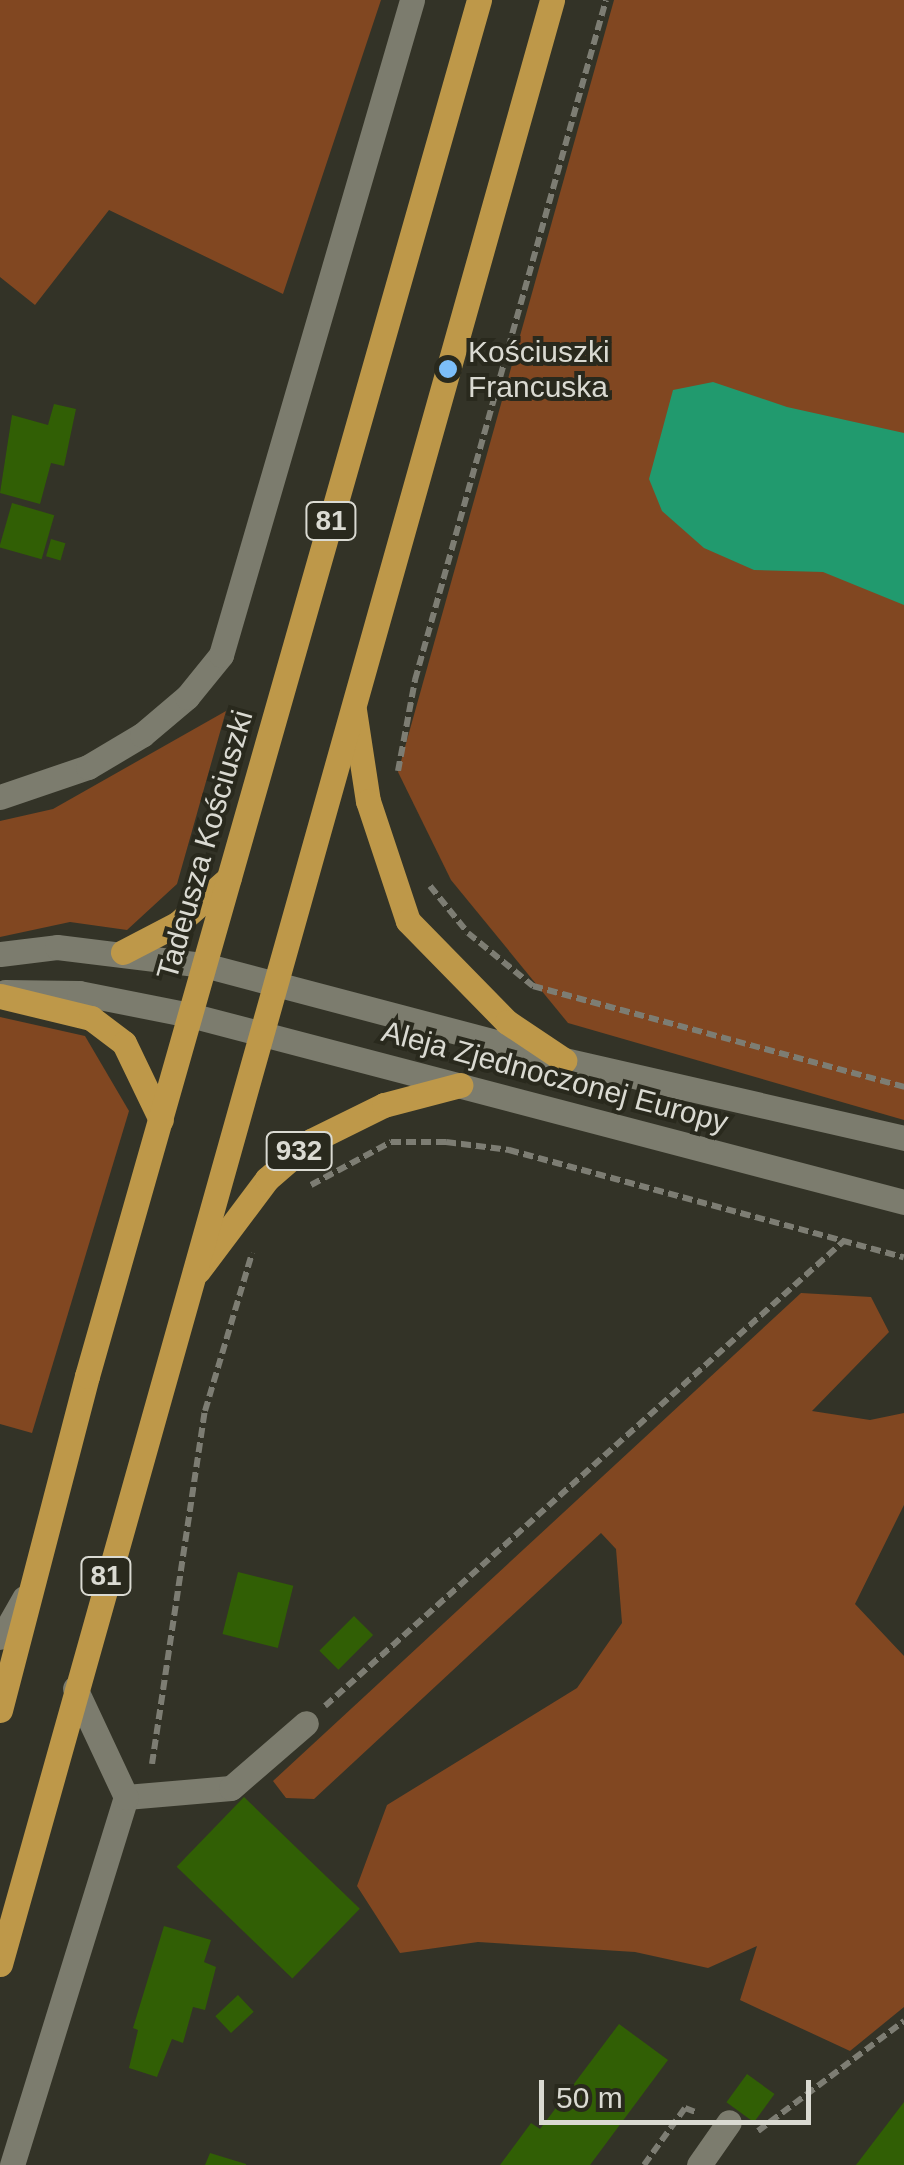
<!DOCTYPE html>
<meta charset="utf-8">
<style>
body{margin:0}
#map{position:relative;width:904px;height:2165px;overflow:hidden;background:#333327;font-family:Arial,sans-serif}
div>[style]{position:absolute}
.green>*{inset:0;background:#814721}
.water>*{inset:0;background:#219a6e}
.building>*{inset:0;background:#315f05;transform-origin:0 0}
.path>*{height:6px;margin-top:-3px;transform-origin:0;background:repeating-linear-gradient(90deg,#7d7d73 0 10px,transparent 0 15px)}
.lane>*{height:22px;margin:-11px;padding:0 11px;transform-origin:11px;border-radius:11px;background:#7c7c6e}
.street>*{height:25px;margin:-12.5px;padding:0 12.5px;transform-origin:12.5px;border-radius:12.5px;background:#7c7c6e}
.secondary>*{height:25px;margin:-12.5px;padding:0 12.5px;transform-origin:12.5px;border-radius:12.5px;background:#7c7c6e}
.primary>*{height:25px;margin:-12.5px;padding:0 12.5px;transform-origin:12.5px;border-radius:12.5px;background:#be9849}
.dots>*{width:28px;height:28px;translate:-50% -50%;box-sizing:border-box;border:5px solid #29291d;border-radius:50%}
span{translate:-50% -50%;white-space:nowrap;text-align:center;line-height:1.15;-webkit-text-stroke:8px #29291d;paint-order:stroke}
.shield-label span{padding:2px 8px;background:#29291d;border:2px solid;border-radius:8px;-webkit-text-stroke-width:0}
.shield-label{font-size:28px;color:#dadad2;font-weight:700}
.poi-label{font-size:30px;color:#dadad2}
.left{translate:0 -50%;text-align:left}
.street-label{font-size:30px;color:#dadad2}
.scale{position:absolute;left:539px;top:2080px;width:272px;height:45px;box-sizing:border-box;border:5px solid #dadad2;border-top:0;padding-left:12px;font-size:30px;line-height:35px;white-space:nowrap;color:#dadad2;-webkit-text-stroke:8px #29291d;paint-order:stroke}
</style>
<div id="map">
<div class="green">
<div style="clip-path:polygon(0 0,381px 0,283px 294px,109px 210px,35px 305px,0 277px)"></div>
<div style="clip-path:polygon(614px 0,904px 0,904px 1120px,568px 1023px,451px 880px,398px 772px)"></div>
<div style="clip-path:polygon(226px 711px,177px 884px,127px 930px,70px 922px,0 937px,0 821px,53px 809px)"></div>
<div style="clip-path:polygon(0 1017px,85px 1036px,129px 1111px,32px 1433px,0 1424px)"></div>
<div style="clip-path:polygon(801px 1293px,871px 1297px,889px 1332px,812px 1411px,870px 1420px,904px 1413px,904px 1505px,855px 1604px,904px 1656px,904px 2007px,850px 2051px,740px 2000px,757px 1946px,708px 1968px,635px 1952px,478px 1942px,400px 1953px,357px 1886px,387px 1805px,577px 1688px,622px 1623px,616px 1549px,601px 1533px,314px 1799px,286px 1798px,273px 1781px)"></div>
</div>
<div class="water">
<div style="clip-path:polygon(713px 382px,787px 407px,904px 433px,904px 605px,823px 572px,754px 570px,704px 548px,662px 511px,649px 479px,673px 390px)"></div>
</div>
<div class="building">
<div style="clip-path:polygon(54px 404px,76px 409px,64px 466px,51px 463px,40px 504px,0 493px,12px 415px,48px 425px)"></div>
<div style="left:12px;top:503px;width:44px;height:46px;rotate:16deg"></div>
<div style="left:51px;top:539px;width:15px;height:18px;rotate:16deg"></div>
<div style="left:238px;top:1572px;width:57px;height:64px;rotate:14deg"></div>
<div style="left:354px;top:1616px;width:27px;height:49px;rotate:45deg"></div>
<div style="left:244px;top:1797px;width:161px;height:97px;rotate:44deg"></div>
<div style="clip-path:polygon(164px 1926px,211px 1940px,204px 1962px,216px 1967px,205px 2010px,193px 2007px,183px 2043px,172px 2039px,157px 2077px,129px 2068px,138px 2030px,133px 2028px)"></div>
<div style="left:238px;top:1995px;width:23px;height:31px;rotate:47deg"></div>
<div style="clip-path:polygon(619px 2024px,668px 2060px,590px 2165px,500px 2165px,531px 2123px,540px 2129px)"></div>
<div style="left:747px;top:2074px;width:34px;height:35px;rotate:36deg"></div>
<div style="clip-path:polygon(904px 2102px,904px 2165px,856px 2165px)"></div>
<div style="clip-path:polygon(210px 2153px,246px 2164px,246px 2165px,205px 2165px)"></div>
</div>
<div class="path">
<div style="left:398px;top:771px;width:93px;rotate:-79.4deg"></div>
<div style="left:415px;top:680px;width:706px;rotate:-74.31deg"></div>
<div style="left:430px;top:886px;width:60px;rotate:51deg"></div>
<div style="left:468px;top:933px;width:84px;rotate:39.2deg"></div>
<div style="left:533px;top:986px;width:385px;rotate:15.2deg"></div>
<div style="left:311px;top:1185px;width:91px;rotate:-28.3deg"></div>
<div style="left:391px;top:1142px;width:55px"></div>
<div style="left:446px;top:1142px;width:64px;rotate:7.2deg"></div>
<div style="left:509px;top:1150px;width:409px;rotate:15.2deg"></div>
<div style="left:325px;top:1706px;width:698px;rotate:-41.87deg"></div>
<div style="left:152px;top:1764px;width:357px;rotate:-81.5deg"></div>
<div style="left:205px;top:1411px;width:165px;rotate:-73.4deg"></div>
<div style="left:758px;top:2131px;width:183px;rotate:-37deg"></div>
<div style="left:644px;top:2165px;width:70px;rotate:-54.3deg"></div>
<div style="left:685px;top:2108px;width:14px;rotate:21deg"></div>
</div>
<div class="lane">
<div style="left:0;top:1639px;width:48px;rotate:-60.3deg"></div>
</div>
<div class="street">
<div style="left:0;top:797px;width:93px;rotate:-18.8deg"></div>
<div style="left:88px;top:767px;width:63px;rotate:-30.7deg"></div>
<div style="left:142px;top:735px;width:59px;rotate:-40.2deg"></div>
<div style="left:187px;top:697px;width:54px;rotate:-51deg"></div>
<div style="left:221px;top:655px;width:682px;rotate:-73.74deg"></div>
<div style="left:0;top:954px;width:57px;rotate:-7deg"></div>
<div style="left:57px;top:947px;width:148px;rotate:7deg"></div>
<div style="left:5px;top:992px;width:74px;rotate:0.8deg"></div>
<div style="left:79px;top:993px;width:113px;rotate:11.2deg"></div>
<div style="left:126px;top:1797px;width:105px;rotate:-4.9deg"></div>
<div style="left:231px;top:1788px;width:99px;rotate:-40.9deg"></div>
<div style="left:12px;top:2165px;width:385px;rotate:-72.8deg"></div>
<div style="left:126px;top:1797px;width:120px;rotate:-115.1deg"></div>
<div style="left:699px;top:2165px;width:52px;rotate:-55.1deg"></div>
</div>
<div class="secondary">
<div style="left:204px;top:965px;width:372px;rotate:14.8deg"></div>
<div style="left:564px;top:1060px;width:349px;rotate:12.9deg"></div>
<div style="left:190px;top:1015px;width:738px;rotate:14.68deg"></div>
</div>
<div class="primary">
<div style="left:354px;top:710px;width:92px;rotate:81.3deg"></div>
<div style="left:368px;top:801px;width:126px;rotate:71.6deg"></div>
<div style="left:408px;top:921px;width:141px;rotate:45.6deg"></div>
<div style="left:507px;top:1022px;width:69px;rotate:33.7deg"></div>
<div style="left:123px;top:952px;width:61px;rotate:-27.4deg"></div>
<div style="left:177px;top:924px;width:69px;rotate:-41.5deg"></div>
<div style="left:0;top:996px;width:94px;rotate:13.6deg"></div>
<div style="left:91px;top:1018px;width:41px;rotate:37.1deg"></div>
<div style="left:124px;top:1043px;width:85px;rotate:64.3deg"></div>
<div style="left:198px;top:1271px;width:115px;rotate:-53.1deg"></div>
<div style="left:267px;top:1179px;width:58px;rotate:-40.8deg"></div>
<div style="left:311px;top:1141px;width:81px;rotate:-26.3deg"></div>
<div style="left:384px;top:1105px;width:79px;rotate:-14.7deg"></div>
<div style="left:0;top:1710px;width:345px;rotate:-75.4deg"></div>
<div style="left:87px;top:1376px;width:1431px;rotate:-74.1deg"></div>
<div style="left:0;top:1964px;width:2040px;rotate:-74.3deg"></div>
</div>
<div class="dots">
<div style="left:448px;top:369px;background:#7cbef9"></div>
</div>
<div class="shield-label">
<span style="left:331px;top:521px">81</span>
<span style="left:299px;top:1151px">932</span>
<span style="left:106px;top:1576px">81</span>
</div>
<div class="poi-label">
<span class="left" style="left:468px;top:369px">Kościuszki<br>Francuska</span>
</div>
<div class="street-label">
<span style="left:205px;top:845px;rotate:-74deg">Tadeusza Kościuszki</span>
<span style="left:555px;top:1077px;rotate:15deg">Aleja Zjednoczonej Europy</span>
</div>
<div class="scale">50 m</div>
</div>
